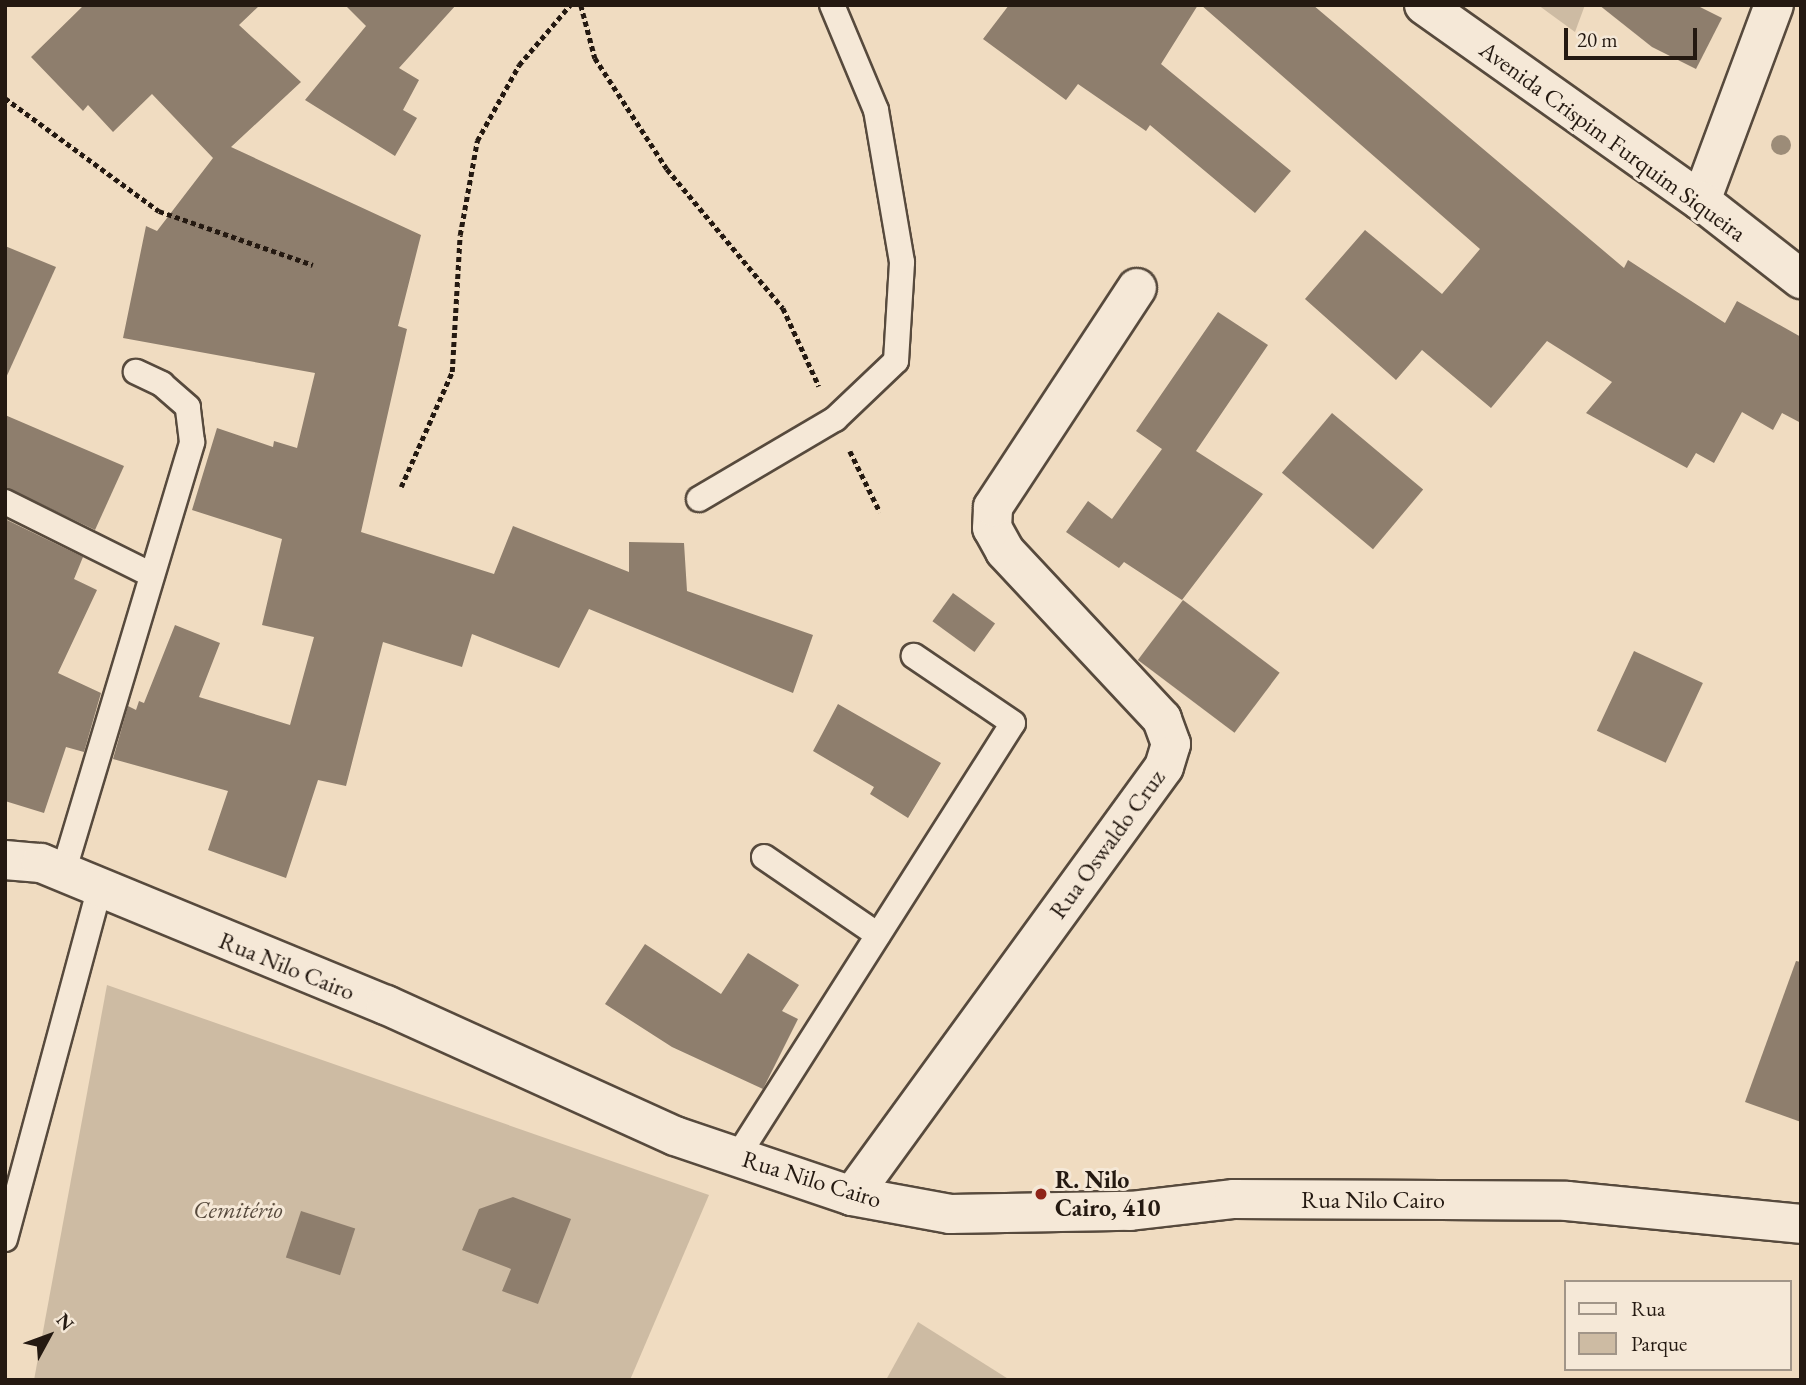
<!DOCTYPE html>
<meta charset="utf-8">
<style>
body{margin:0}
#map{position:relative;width:1806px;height:1385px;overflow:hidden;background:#f0dcc1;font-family:"EB Garamond",serif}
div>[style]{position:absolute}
.green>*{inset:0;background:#cdbba3}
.building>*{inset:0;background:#8e7e6d;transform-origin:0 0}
.path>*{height:4.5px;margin-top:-2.25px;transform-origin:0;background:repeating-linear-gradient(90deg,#241911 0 5px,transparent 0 8.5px)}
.roads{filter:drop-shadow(2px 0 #574a3d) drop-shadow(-2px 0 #574a3d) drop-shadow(0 2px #574a3d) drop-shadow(0 -2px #574a3d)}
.service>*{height:24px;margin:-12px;padding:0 12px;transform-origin:12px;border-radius:12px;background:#f5e8d7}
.minor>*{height:38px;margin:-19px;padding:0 19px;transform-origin:19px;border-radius:19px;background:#f5e8d7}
.tertiary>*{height:38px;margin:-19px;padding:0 19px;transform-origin:19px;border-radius:19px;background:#f5e8d7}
.secondary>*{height:38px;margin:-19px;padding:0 19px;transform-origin:19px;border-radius:19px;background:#f5e8d7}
.trees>*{width:20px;height:20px;margin:-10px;border-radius:50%;background:#9c8c78}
.dots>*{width:19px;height:19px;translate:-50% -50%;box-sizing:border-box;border:4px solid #f5e8d7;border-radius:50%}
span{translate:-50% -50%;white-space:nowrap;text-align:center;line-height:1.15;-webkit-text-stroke:6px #f5e8d7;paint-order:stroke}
.street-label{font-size:24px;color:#241911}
.poi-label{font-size:24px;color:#241911;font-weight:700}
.left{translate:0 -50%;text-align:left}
.park-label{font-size:24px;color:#574a3d;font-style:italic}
.frame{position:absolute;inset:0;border:7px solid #241911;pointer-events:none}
.legend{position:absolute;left:1564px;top:1280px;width:228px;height:91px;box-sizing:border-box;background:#f5e8d7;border:2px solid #a19588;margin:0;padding:9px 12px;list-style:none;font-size:21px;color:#241911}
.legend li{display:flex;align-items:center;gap:14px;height:35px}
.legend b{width:35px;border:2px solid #a19588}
.north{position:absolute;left:14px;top:1301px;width:70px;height:70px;-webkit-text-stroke:5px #f5e8d7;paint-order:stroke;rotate:49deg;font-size:19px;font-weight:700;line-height:28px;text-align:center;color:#241911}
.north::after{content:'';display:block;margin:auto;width:24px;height:32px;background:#241911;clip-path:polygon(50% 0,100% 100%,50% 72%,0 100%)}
.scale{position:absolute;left:1564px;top:28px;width:133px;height:32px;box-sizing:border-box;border:4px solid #241911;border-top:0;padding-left:9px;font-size:21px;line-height:24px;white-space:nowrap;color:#241911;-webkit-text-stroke:5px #f5e8d7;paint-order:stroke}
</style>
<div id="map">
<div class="green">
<div style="clip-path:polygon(1538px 5px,1585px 5px,1575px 32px)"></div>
<div style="clip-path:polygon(107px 985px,709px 1195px,630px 1380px,34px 1380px)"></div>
<div style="clip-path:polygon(918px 1322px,1010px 1380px,886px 1380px)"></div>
</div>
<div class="building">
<div style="clip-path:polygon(84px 5px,260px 5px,239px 25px,301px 82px,231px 147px,421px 235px,398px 326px,407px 329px,361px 532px,494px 574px,513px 526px,629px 572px,629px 542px,684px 543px,687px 591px,813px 635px,793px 693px,589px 609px,559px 668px,472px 634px,462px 667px,383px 642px,346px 786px,318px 780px,286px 878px,208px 850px,228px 791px,113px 759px,128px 706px,136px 710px,139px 701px,144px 703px,175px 625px,220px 643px,199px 697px,290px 725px,314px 637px,262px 625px,282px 539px,192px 510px,217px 428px,273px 447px,274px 441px,297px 448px,315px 373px,123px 338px,146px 226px,157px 231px,213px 158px,152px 94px,113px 132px,88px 105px,83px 111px,31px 57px)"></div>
<div style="clip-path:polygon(345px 5px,456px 5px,399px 68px,419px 80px,403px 110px,417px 118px,395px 156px,305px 100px,366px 26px)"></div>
<div style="clip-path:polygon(1009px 5px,1198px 5px,1161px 64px,1291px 171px,1255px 213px,1150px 125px,1146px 131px,1078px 84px,1066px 100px,983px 39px)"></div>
<div style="clip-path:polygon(1201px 5px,1313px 5px,1624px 268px,1628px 260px,1725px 323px,1737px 301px,1801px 337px,1801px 423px,1782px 413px,1773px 430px,1742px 412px,1714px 463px,1696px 453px,1687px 468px,1586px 413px,1612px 382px,1547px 341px,1491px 408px,1422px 350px,1396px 380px,1305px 299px,1365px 230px,1442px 294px,1480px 249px)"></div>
<div style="clip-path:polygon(1599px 5px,1696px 5px,1722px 18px,1696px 69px,1652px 47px)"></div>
<div style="clip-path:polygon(5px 246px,56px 267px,5px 380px)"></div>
<div style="clip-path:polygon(1218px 312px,1268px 345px,1196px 451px,1263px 494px,1182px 600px,1124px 562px,1119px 568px,1066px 532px,1088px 501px,1112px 519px,1162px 449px,1136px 431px)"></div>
<div style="left:1332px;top:413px;width:119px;height:78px;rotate:40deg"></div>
<div style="clip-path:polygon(5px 415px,124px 466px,95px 530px,5px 487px)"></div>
<div style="clip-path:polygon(5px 519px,83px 557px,74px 579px,97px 590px,58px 673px,101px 693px,84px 752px,66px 747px,44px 813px,5px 801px)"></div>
<div style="left:953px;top:593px;width:52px;height:35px;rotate:36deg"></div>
<div style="left:1183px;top:600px;width:121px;height:75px;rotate:37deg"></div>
<div style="left:1634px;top:651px;width:76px;height:88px;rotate:25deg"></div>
<div style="clip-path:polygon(838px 704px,941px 763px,908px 818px,870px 794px,874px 787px,813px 751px)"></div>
<div style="clip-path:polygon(645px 944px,721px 994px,748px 953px,799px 985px,782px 1011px,798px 1019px,763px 1089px,672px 1047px,605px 1004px)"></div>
<div style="clip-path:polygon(1796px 961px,1801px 962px,1801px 1122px,1745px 1102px)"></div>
<div style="clip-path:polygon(513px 1197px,571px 1219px,538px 1304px,502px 1291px,511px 1269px,462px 1250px,479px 1209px)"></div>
<div style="left:301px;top:1211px;width:57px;height:49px;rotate:18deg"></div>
</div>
<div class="path">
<div style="left:581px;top:5px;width:55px;rotate:75.2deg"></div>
<div style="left:595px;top:58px;width:132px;rotate:57deg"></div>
<div style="left:667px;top:169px;width:181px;rotate:50.2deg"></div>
<div style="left:783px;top:308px;width:86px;rotate:65.2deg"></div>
<div style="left:5px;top:98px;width:191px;rotate:36.3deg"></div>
<div style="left:159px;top:211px;width:163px;rotate:19.3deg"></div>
<div style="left:850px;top:451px;width:68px;rotate:63.8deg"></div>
<div style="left:401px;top:487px;width:126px;rotate:-66.1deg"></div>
<div style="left:452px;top:372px;width:137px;rotate:-86.7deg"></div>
<div style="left:460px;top:235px;width:96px;rotate:-79.7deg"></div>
<div style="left:477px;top:141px;width:87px;rotate:-61.1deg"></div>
<div style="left:519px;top:65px;width:79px;rotate:-49.6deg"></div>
</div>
<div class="roads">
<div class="service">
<div style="left:699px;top:499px;width:158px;rotate:-30.5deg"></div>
<div style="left:835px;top:419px;width:84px;rotate:-43.6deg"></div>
<div style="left:896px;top:361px;width:99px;rotate:-86.5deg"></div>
<div style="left:902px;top:262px;width:154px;rotate:-99.7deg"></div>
<div style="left:876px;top:110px;width:114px;rotate:-112.7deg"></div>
<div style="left:5px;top:502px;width:164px;rotate:26.4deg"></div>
<div style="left:764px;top:857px;width:138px;rotate:34.4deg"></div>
<div style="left:63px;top:873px;width:450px;rotate:-73.3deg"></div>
<div style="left:192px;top:442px;width:35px;rotate:-97deg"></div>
<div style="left:188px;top:407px;width:35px;rotate:-139deg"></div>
<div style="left:162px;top:384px;width:29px;rotate:-155deg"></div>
<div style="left:737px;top:1157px;width:514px;rotate:-57.55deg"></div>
<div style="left:1013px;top:723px;width:120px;rotate:-145.9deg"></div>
<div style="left:5px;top:1239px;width:361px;rotate:-74.9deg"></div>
</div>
<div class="minor">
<div style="left:1701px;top:201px;width:209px;rotate:-69.6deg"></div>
<div style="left:852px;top:1196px;width:530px;rotate:-53.97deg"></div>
<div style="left:1164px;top:767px;width:24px;rotate:-73deg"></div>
<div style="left:1171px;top:744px;width:27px;rotate:-110deg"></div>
<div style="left:1162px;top:719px;width:230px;rotate:-133.1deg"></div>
<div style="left:1005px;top:551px;width:26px;rotate:-119deg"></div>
<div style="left:992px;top:528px;width:21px;rotate:-87deg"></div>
<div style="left:993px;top:507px;width:262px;rotate:-56.7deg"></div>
</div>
<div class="tertiary">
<div style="left:5px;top:860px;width:36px;rotate:5deg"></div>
<div style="left:41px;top:863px;width:373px;rotate:22.4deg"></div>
<div style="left:386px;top:1005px;width:317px;rotate:24.4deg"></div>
<div style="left:675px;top:1136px;width:187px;rotate:18.7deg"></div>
<div style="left:852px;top:1196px;width:100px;rotate:10.4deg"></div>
<div style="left:950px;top:1214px;width:180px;rotate:-1deg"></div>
<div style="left:1130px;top:1211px;width:105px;rotate:-6.6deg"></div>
<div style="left:1234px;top:1199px;width:333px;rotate:0.3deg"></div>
<div style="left:1567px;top:1201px;width:235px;rotate:5.6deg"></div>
</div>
<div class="secondary">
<div style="left:1424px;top:5px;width:339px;rotate:35.3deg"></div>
<div style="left:1701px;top:201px;width:127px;rotate:38deg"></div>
</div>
</div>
<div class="trees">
<div style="left:1781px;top:145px"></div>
</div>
<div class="dots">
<div style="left:1041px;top:1194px;background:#8f2418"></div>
</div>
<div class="street-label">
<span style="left:1613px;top:141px;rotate:36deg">Avenida Crispim Furquim Siqueira</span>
<span style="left:1107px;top:844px;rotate:-54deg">Rua Oswaldo Cruz</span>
<span style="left:287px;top:966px;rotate:22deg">Rua Nilo Cairo</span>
<span style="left:812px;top:1179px;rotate:17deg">Rua Nilo Cairo</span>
<span style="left:1373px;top:1200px">Rua Nilo Cairo</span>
</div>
<div class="poi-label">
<span class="left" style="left:1055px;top:1194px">R. Nilo<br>Cairo, 410</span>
</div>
<div class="park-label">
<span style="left:238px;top:1210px">Cemitério</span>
</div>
<div class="frame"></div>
<ul class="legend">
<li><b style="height:9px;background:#f5e8d7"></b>Rua</li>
<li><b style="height:19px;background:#cdbba3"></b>Parque</li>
</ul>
<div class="north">N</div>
<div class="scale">20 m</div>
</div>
